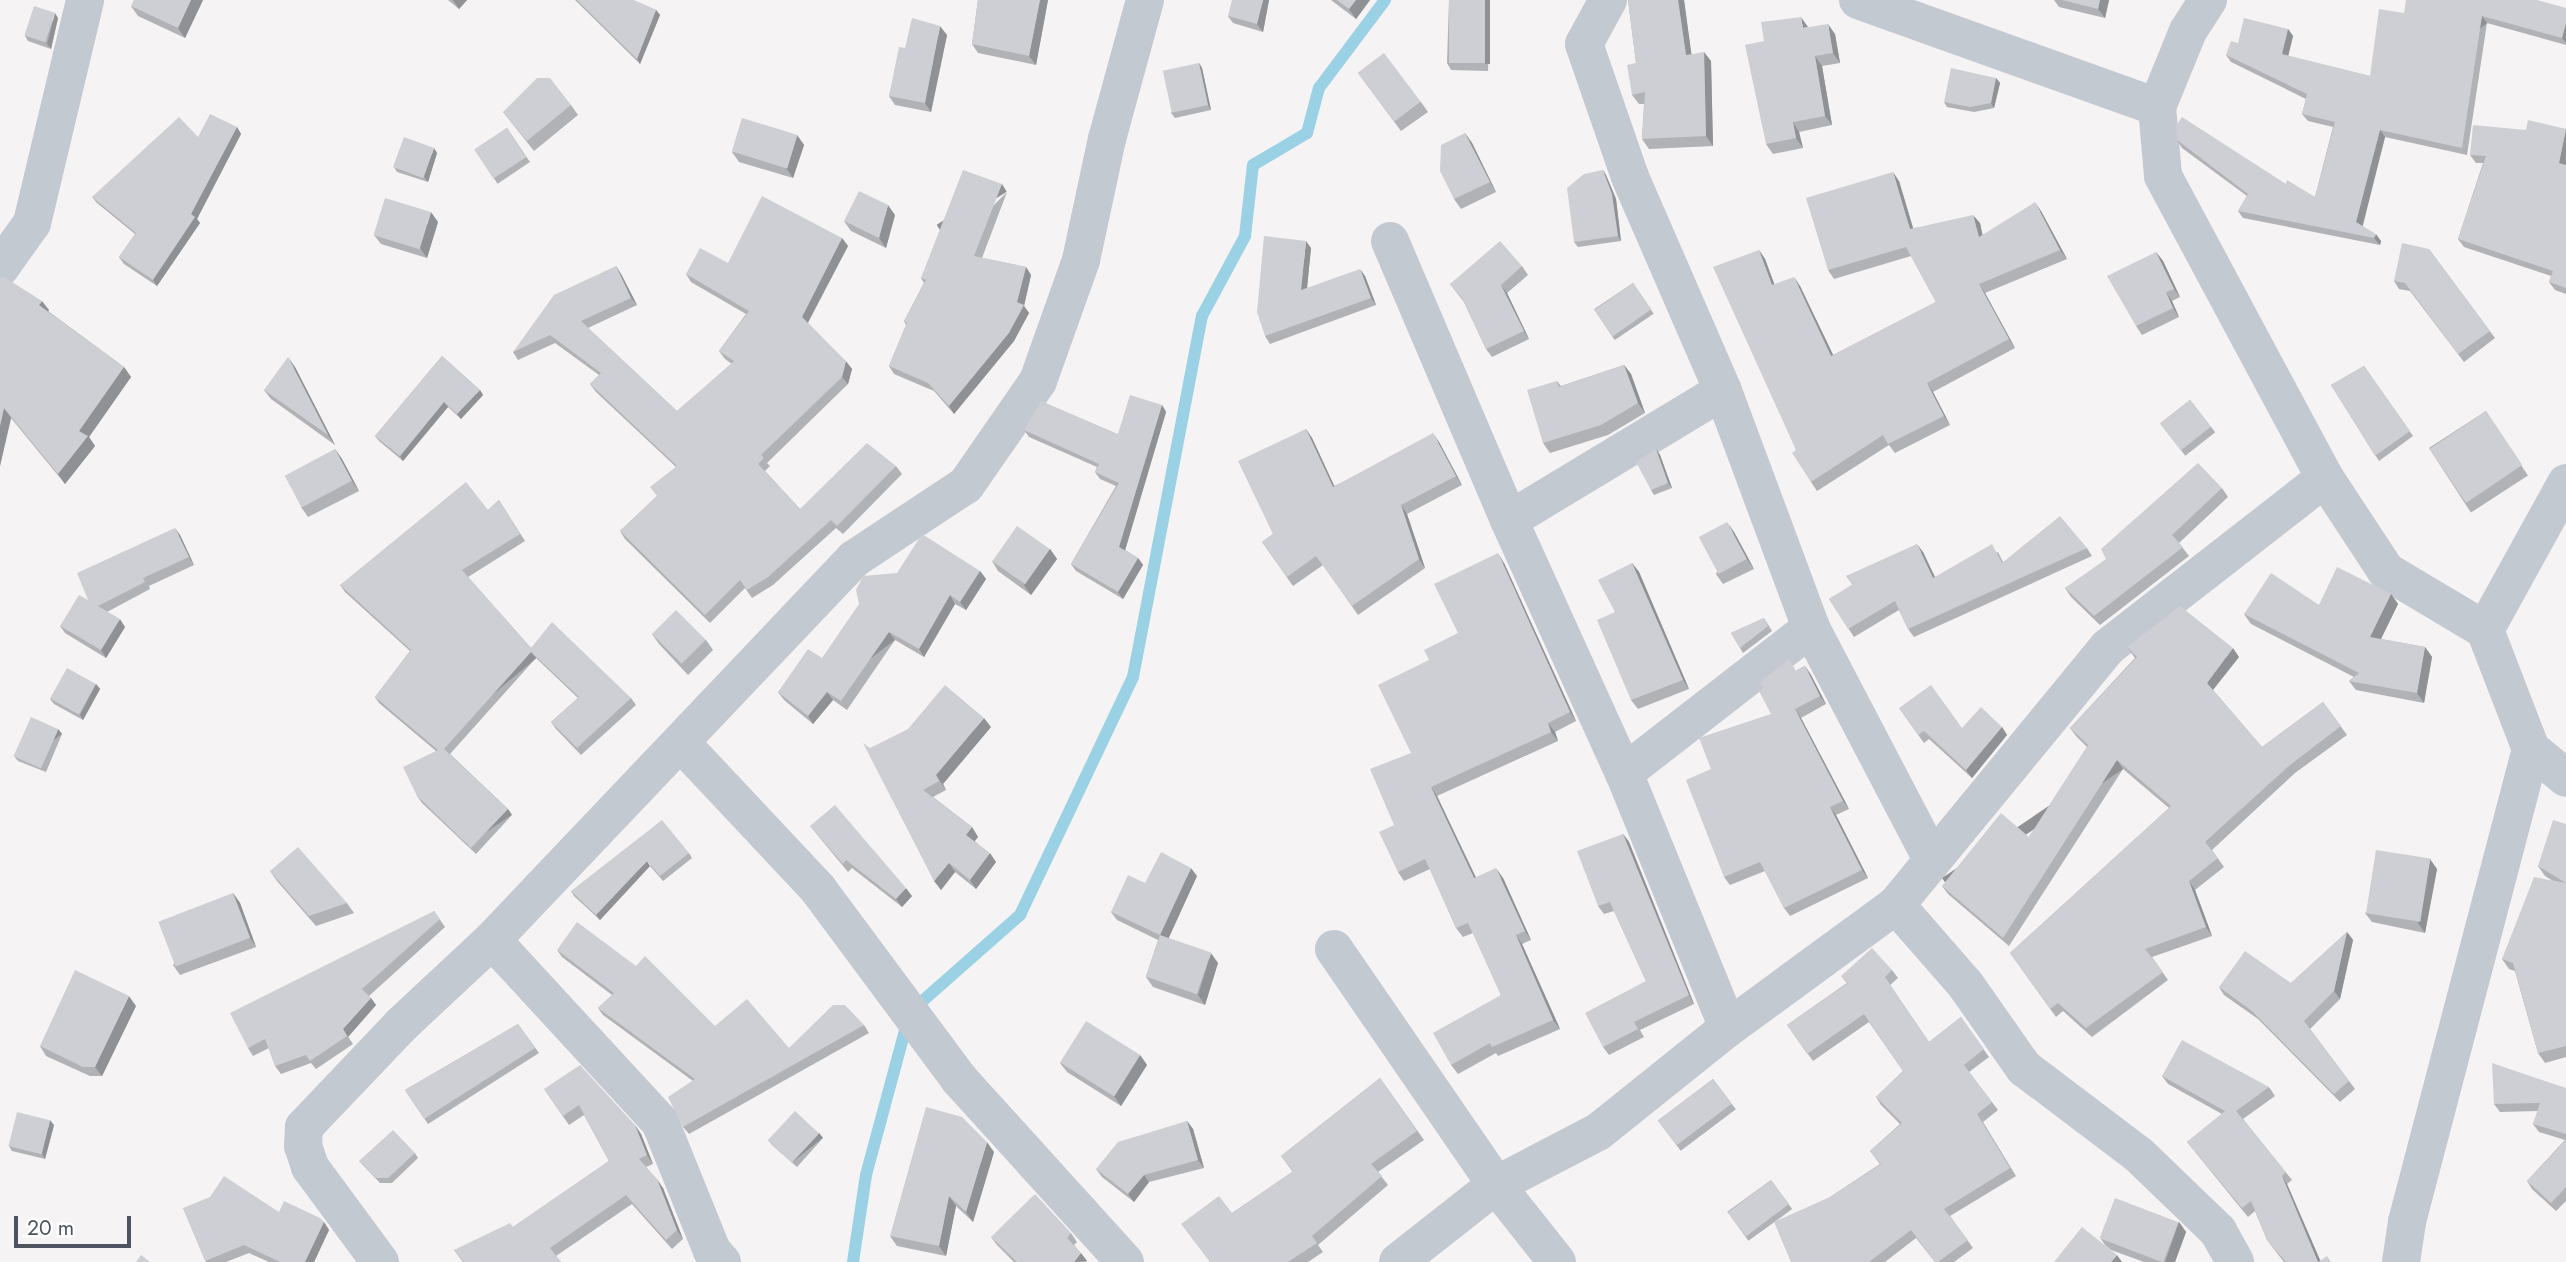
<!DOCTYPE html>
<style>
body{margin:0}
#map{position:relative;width:2566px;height:1262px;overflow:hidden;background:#f5f3f3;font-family:Jost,sans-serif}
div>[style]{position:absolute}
.stream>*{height:12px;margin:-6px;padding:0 6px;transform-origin:6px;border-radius:6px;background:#9ad1e4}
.minor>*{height:38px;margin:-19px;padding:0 19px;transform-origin:19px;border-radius:19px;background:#c3c9d0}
.wall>*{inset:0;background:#b1b2b6;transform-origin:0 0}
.shaded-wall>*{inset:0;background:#909194;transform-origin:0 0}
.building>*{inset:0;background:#cecfd4;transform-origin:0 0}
span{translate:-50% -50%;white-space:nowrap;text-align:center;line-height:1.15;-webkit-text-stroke:6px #fff;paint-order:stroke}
.scale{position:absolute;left:14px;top:1216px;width:117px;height:32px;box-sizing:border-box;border:4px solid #4c555f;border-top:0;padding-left:9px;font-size:21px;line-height:24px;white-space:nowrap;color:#4c555f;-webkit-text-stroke:5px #fff;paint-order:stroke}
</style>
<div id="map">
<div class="stream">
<div style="left:853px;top:1262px;width:88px;rotate:-81.5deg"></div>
<div style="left:866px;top:1175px;width:169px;rotate:-74.9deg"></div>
<div style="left:910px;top:1012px;width:147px;rotate:-41.4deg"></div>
<div style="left:1020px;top:915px;width:263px;rotate:-64.6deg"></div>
<div style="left:1133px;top:677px;width:368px;rotate:-79.2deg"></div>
<div style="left:1202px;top:316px;width:91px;rotate:-61.7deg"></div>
<div style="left:1245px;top:236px;width:71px;rotate:-83.6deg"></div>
<div style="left:1253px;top:165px;width:63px;rotate:-30.7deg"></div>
<div style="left:1307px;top:133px;width:47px;rotate:-75.1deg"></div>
<div style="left:1319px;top:88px;width:110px;rotate:-53.1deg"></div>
</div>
<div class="minor">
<div style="left:1608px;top:0;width:50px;rotate:118.6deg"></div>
<div style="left:1584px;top:44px;width:141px;rotate:70.9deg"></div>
<div style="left:1630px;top:177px;width:233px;rotate:66.5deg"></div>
<div style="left:1723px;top:391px;width:253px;rotate:69.6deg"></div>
<div style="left:1811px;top:628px;width:259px;rotate:62.4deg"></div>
<div style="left:1858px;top:0;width:318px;rotate:19.7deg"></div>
<div style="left:2208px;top:0;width:37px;rotate:123deg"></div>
<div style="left:2188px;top:31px;width:82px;rotate:112.2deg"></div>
<div style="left:2157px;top:107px;width:69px;rotate:85deg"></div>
<div style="left:2163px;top:176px;width:343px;rotate:61.8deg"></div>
<div style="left:2325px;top:478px;width:111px;rotate:56.7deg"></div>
<div style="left:2386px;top:571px;width:115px;rotate:30.8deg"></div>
<div style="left:2485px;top:630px;width:128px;rotate:68.9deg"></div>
<div style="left:2531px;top:749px;width:489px;rotate:104.7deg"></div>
<div style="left:2407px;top:1222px;width:40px;rotate:98.5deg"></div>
<div style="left:1390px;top:241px;width:303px;rotate:66.9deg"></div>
<div style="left:1509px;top:520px;width:278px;rotate:65.6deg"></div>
<div style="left:1624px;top:773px;width:275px;rotate:67.8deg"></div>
<div style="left:0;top:268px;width:55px;rotate:-54.6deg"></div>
<div style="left:32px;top:223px;width:229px;rotate:-76.6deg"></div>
<div style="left:1509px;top:520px;width:250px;rotate:-31.1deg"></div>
<div style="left:2485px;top:630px;width:168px;rotate:-61.1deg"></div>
<div style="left:682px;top:744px;width:199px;rotate:46.8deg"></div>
<div style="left:818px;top:889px;width:237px;rotate:53.4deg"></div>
<div style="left:959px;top:1079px;width:247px;rotate:47.8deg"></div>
<div style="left:2531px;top:749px;width:45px;rotate:39.6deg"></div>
<div style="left:1624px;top:773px;width:237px;rotate:-37.8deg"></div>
<div style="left:1896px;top:905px;width:105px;rotate:48.9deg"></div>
<div style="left:1965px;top:984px;width:103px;rotate:54.9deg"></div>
<div style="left:2024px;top:1068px;width:144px;rotate:37.1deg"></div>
<div style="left:2139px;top:1155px;width:110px;rotate:43.9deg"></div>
<div style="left:2218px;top:1231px;width:35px;rotate:61deg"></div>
<div style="left:492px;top:940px;width:248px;rotate:47.3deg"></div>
<div style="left:660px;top:1122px;width:139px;rotate:68deg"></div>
<div style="left:712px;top:1251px;width:15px;rotate:48deg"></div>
<div style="left:1334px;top:949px;width:286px;rotate:55.5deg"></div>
<div style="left:1496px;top:1185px;width:98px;rotate:51.6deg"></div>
<div style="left:380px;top:1262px;width:118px;rotate:-126.4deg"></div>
<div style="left:310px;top:1167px;width:22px;rotate:-108deg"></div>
<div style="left:303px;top:1146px;width:19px;rotate:-87deg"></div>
<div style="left:304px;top:1127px;width:141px;rotate:-46.4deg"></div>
<div style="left:401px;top:1025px;width:125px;rotate:-43deg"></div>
<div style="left:492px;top:940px;width:526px;rotate:-46.46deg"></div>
<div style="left:854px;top:559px;width:134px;rotate:-33.5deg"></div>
<div style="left:966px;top:485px;width:126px;rotate:-55.3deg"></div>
<div style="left:1038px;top:381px;width:128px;rotate:-70.4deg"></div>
<div style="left:1081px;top:260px;width:124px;rotate:-77.9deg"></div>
<div style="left:1107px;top:139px;width:144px;rotate:-74.7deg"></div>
<div style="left:1398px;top:1262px;width:125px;rotate:-38.2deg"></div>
<div style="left:1496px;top:1185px;width:115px;rotate:-27.5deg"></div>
<div style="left:1598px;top:1132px;width:166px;rotate:-38.7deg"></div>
<div style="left:1728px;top:1028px;width:208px;rotate:-36.2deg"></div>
<div style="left:1896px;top:905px;width:334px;rotate:-50.6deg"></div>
<div style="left:2108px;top:647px;width:275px;rotate:-37.9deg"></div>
</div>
<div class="wall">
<div style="clip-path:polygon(203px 0,185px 38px,138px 16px,131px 6px)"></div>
<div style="clip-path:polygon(448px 0,467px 0,459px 9px)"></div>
<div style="clip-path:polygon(575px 0,633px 0,656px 10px,660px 15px,640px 64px)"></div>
<div style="clip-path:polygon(978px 0,1048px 0,1036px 65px,978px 53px,972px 44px)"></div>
<div style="clip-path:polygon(1269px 0,1263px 32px,1233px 23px,1228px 16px)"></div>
<div style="clip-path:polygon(1331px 0,1370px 0,1356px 19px)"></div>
<div style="clip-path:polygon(1449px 0,1490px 0,1488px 71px,1451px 70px,1447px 63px)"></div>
<div style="clip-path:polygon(1628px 0,1684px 0,1691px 54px,1711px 61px,1713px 146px,1649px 149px,1642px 139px,1644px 104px,1639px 104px,1632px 95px,1636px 63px)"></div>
<div style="clip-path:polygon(2054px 0,2109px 0,2105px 18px,2059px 7px)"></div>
<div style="clip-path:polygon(2566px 8px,2566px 45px,2487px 23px,2467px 155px,2385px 137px,2362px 226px,2381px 241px,2380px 245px,2243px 218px,2238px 211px,2247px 196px,2182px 148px,2177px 140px,2286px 184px,2315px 197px,2333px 127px,2308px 121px,2302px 114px,2306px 99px,2231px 62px,2226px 55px,2238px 43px,2288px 29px,2293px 36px,2288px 56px,2370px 76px,2404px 13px)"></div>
<div style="clip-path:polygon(58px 18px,51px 49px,28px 41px,25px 36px)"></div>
<div style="clip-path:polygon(1808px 27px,1835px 34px,1840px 63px,1822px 66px,1832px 125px,1799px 132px,1803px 148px,1773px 154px,1766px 144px)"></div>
<div style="clip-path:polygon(947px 35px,931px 112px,895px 105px,889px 96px,905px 48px)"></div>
<div style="clip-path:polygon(1199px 63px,1202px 68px,1211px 110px,1175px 118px,1171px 113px)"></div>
<div style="clip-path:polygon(1358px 73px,1421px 102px,1428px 112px,1401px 131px)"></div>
<div style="clip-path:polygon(1996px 78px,2000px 83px,1994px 108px,1974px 112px,1947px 107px,1944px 102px)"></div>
<div style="clip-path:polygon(571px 105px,578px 115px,534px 151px,503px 112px)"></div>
<div style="clip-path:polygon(237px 127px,241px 134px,197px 219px,200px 223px,157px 286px,124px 264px,119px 257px,135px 234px,97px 203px,92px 197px,198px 137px)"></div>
<div style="left:507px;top:128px;width:41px;height:39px;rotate:56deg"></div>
<div style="clip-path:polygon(2566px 129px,2566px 294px,2555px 290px,2549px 282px,2551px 276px,2464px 247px,2458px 239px,2483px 163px,2476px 163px,2470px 155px,2526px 130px)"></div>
<div style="clip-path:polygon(1465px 133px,1472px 143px,1496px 192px,1461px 209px,1454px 199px)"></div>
<div style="clip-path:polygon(797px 135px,804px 145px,793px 178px,739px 162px,732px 152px)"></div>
<div style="clip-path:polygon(437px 153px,428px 182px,397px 172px,394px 167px)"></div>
<div style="clip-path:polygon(1603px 170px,1606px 175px,1616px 199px,1621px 241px,1578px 247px,1574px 242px)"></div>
<div style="clip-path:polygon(1899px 181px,1913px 228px,1980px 223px,1982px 235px,2041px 211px,2067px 259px,1985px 293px,2015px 348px,1933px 392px,1950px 425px,1895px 453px,1889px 445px,1817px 491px,1811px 482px,1796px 450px,1759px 250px,1765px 259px,1774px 284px,1800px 286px,1833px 355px,1936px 302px,1911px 256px,1834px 279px,1828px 270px)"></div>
<div style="clip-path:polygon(1007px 192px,982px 258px,1026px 267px,1031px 275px,1024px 306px,1029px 313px,1014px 341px,954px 414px,934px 391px,894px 374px,889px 366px,906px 325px,904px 321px,924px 283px,921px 278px)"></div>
<div style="clip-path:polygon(895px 215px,886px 248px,851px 231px,844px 221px)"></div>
<div style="clip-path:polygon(438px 222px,427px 258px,381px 244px,374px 235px)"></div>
<div style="clip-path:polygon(842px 238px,848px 246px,808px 323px,852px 369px,848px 384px,767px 463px,770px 466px,765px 471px,800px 509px,896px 466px,902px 474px,843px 534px,836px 528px,773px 585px,752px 598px,745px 588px,710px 623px,625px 539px,620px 531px,657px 496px,676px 467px,596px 392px,590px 384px,599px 375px,555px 343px,518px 360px,513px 352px,616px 266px,621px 274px,637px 305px,588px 328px,677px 411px,732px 364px,725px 359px,719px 351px,746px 314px,691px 282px,686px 274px,728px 263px)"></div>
<div style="clip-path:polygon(1311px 248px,1307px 288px,1365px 276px,1376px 305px,1270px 344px,1265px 336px)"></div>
<div style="clip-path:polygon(2429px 249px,2495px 338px,2464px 362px,2410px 291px,2399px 289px,2394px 281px)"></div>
<div style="clip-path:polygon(2156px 252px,2163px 261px,2180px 297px,2172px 301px,2179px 317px,2142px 335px,2136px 326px)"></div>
<div style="clip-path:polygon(1522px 266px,1528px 275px,1507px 293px,1529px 339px,1492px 357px,1486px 349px,1464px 302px,1450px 284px)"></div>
<div style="clip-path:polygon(0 278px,49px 310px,48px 311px,124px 367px,131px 377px,89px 437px,95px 446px,65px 484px,11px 418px,0 466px)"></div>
<div style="left:1633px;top:283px;width:37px;height:47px;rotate:56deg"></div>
<div style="clip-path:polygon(442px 356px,480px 390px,483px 395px,461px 419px,448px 407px,403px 461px,379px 441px,375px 436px)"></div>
<div style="clip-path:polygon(1624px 365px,1631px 374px,1645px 413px,1608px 435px,1550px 453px,1543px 443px,1557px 381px,1561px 386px)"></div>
<div style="clip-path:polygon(2364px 366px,2413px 436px,2379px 461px,2331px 385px)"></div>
<div style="clip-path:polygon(295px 367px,335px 445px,271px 399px,264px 390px)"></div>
<div style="left:2190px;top:400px;width:41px;height:38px;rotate:52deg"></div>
<div style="clip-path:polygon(1162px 405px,1166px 412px,1125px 550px,1138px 558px,1143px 565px,1123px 599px,1076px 571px,1071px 564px,1116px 486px,1100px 479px,1095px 472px,1097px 467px,1029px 437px,1024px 430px,1118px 434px)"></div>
<div style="left:2486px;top:411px;width:77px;height:68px;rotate:57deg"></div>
<div style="clip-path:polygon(1306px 429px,1312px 438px,1334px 486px,1439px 442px,1462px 485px,1407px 514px,1425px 568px,1358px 615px,1323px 565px,1293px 586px,1262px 542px,1273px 534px)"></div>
<div style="clip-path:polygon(335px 449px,342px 459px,359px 491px,308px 517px,301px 507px)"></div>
<div style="clip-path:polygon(1656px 449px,1660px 455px,1672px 488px,1654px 495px,1651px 490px)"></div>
<div style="clip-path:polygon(2222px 488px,2228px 497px,2179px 543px,2189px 556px,2100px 625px,2071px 597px,2065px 588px)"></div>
<div style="clip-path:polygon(499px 500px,525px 541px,468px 577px,531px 648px,631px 698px,636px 705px,581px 755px,556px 729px,551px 722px,578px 698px,536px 658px,450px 754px,508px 809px,512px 815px,476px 854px,422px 803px,417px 796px,436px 751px,379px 703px,375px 697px,410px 651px,345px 592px,340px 585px,488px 510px)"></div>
<div style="clip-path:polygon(1734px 532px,1754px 569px,1723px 584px,1716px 574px)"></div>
<div style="clip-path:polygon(180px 535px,194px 565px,149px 586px,150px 589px,107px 612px,125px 627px,106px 658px,65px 633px,60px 626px,88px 600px)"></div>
<div style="clip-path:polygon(2087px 548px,2092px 556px,1914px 637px,1908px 629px,1899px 610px,1854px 637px,1829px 599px,1853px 585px,1846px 576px,1923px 552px,1935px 577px,1998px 552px,2003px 562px)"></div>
<div style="clip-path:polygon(1050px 549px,1057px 559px,1031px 595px,998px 571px,992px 561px)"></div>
<div style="clip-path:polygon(1504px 563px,1576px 721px,1555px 732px,1558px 741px,1437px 796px,1476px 877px,1503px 878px,1531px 940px,1522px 944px,1560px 1029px,1498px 1056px,1496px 1053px,1458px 1074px,1451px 1065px,1501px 995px,1473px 933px,1463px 937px,1456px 928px,1430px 869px,1404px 881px,1398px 872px,1394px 825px,1411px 753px,1429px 660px,1458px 633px)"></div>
<div style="clip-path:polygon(1632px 563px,1639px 572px,1689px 689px,1638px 709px,1631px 700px,1615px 612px)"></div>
<div style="clip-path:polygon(980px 571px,986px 579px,966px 610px,955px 604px,924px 657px,895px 640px,847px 710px,833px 700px,813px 724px,784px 700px,778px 692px,822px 658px)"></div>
<div style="clip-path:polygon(2391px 594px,2398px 604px,2381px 639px,2425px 647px,2432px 657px,2424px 703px,2356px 690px,2349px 681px,2354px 677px,2251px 624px,2244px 614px,2319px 605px)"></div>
<div style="clip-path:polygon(1764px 618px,1772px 631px,1743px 653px,1731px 633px)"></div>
<div style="clip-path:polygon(652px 634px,706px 640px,713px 650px,688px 675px,659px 644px)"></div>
<div style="clip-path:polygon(2127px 647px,2239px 657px,2213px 690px,2262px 747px,2323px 702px,2347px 735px,2295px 773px,2212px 850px,2224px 867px,2195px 890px,2212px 936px,2152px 957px,2168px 980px,2092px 1037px,2063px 1011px,2056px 1017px,2010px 953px,2169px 808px,2123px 769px,2009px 946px,1948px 894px,1942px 886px,2029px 837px,2087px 747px,2076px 736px,2070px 728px,2135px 658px)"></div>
<div style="clip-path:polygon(1805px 666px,1811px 675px,1826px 704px,1801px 718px,1849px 809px,1836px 815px,1868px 878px,1790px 916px,1784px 908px,1765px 871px,1730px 885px,1724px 877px,1711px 769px,1771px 714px,1797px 670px)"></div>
<div style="clip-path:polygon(96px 684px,100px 689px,83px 720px,54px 704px,50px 699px)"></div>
<div style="clip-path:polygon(1899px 708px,1962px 728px,2002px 727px,2007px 735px,1972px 778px,1929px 739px,1924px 743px)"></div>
<div style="clip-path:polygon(991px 727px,943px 784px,946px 790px,933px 797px,972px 827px,978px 837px,975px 841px,996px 862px,976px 889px,955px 872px,941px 890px,870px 748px)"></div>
<div style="clip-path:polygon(58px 729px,62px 734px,46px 772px,18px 761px,14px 756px)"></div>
<div style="clip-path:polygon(2566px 824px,2566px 1057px,2545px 1063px,2538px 1053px,2515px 971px,2509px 969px,2502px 959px,2553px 881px,2545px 876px,2538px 866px)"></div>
<div style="clip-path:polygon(810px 826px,912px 896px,902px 907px,852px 868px,848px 872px)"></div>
<div style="clip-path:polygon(1623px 834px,1629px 842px,1694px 1004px,1640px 1030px,1644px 1037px,1609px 1055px,1603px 1047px,1646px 981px,1614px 911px,1604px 914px,1598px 906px)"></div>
<div style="clip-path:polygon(689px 853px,692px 858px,663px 881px,650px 866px,600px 920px,574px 896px,571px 891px)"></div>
<div style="clip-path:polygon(2437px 869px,2425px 933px,2372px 922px,2365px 913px)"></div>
<div style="clip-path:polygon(270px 871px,347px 903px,354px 913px,316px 926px,277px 881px)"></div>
<div style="clip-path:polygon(1197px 876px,1168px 938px,1218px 963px,1205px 1005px,1153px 987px,1146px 977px,1158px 940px,1117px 920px,1111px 912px,1145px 883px)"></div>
<div style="clip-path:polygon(233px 893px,240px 903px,256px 947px,180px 975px,173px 965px)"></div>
<div style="clip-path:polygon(434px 911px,445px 927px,369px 996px,376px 1005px,348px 1037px,353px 1044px,316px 1069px,311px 1063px,281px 1074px,275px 1066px,269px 1048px,253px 1056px,248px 1048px)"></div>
<div style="clip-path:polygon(2347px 932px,2353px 940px,2340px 999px,2310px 1029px,2355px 1089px,2340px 1102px,2258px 1019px,2224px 995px,2219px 987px,2291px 983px)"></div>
<div style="clip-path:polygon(557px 950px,715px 1026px,789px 1048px,864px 1025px,869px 1033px,689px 1134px,683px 1127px,693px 1081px,603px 1015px,598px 1008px,612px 995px,562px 957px)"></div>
<div style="clip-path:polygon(1892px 970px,1898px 978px,1890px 985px,1929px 1042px,1961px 1017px,1989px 1057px,1969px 1072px,1998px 1110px,1983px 1122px,2016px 1176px,1950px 1216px,1973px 1248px,1954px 1262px,1935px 1262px,1916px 1238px,1885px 1262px,1791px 1262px,1830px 1197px,1880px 1164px,1870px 1151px,1900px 1124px,1881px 1105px,1876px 1097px,1903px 1071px,1869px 1022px,1813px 1061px,1787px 1025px,1847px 983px,1841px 976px)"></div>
<div style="clip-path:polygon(136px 1006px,102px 1076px,90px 1076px,46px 1056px,40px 1046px)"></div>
<div style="clip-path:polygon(518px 1024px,539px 1053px,428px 1124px,405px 1090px)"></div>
<div style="clip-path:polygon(1140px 1055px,1147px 1065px,1121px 1106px,1067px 1072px,1060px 1063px)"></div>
<div style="clip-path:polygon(2162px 1076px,2269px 1087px,2275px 1096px,2243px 1119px,2292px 1180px,2287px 1184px,2320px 1261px,2331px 1262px,2284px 1262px,2267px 1240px,2255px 1211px,2248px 1217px,2187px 1142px,2222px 1114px,2168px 1084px)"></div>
<div style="clip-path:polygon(1380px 1078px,1424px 1140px,1378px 1172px,1388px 1185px,1318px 1245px,1323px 1252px,1308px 1262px,1209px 1262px,1232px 1213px,1293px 1172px,1281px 1156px)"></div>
<div style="left:1713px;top:1079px;width:38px;height:69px;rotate:53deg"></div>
<div style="clip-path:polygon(2566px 1088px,2566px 1201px,2556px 1211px,2532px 1189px,2527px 1181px,2565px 1140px,2539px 1132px,2533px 1124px,2538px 1111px,2500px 1112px,2494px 1104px)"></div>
<div style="clip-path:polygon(544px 1089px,635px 1125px,641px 1134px,653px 1164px,646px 1167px,663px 1188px,683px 1239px,672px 1249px,632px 1204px,556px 1256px,561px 1262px,463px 1262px,454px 1250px,513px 1227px,609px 1161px,584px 1115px,569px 1125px)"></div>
<div style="clip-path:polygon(1187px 1121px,1193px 1129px,1204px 1168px,1149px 1182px,1134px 1202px,1102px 1177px,1096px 1169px)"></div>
<div style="clip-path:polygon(54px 1125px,45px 1159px,12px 1151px,9px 1146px)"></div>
<div style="clip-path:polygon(819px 1133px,823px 1138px,797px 1167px,772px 1145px,768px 1140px)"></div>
<div style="clip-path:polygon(994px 1152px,973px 1222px,956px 1206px,946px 1256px,897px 1246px,890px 1236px)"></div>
<div style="clip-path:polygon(415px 1153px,418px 1158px,392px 1183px,380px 1183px,359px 1161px)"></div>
<div style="left:1771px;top:1180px;width:36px;height:54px;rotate:54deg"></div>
<div style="clip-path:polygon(183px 1208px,279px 1212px,324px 1222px,329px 1230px,314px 1262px,269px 1262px,249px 1253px,226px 1262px,206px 1262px)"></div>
<div style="clip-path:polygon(2179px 1222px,2186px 1232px,2175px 1262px,2144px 1262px,2111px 1250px,2105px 1245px,2101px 1239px)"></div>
<div style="clip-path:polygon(1071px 1233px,1077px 1242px,1074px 1245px,1087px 1261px,1086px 1262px,1014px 1262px,997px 1245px,991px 1237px)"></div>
</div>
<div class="shaded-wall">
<div style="clip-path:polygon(191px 0,203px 0,185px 38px,178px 28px)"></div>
<div style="clip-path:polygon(453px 0,467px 0,459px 9px)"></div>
<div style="clip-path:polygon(1040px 0,1048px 0,1036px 65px,1029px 56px)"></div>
<div style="clip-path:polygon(1263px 0,1269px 0,1263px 32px,1257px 24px)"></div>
<div style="clip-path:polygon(1356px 0,1370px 0,1356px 19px,1349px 9px)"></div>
<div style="left:1485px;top:0;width:5px;height:64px"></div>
<div style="clip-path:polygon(1678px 0,1684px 0,1693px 65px,1686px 55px)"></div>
<div style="clip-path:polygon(2100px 0,2109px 0,2105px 18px,2098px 9px)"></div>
<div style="clip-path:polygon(656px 10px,660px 15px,640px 64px,637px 59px)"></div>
<div style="clip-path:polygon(55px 13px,58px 18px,51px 49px,47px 44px)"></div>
<div style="left:2482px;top:16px;width:9px;height:134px;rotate:54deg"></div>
<div style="clip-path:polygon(1801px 17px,1808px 27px,1803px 28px)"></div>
<div style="clip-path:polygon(2566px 23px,2566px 43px,2562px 38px)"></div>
<div style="clip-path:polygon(1828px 24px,1835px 34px,1840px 63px,1833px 53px)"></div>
<div style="clip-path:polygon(940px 26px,947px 35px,931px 112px,925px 103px)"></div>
<div style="clip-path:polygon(2288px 29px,2293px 36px,2287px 61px,2282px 54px)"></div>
<div style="clip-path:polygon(1704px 52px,1711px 61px,1713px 146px,1706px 136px)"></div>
<div style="clip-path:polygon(1815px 56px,1822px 66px,1832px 125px,1825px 116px)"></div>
<div style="clip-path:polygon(1199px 63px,1202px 68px,1211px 110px,1208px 105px)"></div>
<div style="clip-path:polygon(1996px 78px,2000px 83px,1994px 108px,1991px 103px)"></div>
<div style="clip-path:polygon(1793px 122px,1799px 132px,1803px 148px,1796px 138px)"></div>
<div style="clip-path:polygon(237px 127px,241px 134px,197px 219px,200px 223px,157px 286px,153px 280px,191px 214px)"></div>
<div style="clip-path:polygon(2380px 130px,2385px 137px,2362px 229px,2356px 222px)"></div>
<div style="clip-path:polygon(2566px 130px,2566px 163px,2564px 171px,2559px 163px)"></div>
<div style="clip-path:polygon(1465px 133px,1472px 143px,1496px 192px,1490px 182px)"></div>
<div style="clip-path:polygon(797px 135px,804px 145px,793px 178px,786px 168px)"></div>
<div style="clip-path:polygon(434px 148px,437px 153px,428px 182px,424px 177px)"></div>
<div style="clip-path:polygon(1603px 170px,1606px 175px,1616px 199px,1621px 241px,1618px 236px)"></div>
<div style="clip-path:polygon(1893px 172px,1899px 181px,1916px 238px,1910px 229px)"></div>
<div style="left:1002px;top:184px;width:9px;height:77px;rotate:58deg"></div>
<div style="clip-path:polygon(2035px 202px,2041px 211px,2067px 259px,2060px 250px)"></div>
<div style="clip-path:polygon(888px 205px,895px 215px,886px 248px,879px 238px)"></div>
<div style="clip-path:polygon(431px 212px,438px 222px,427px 258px,420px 248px)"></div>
<div style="clip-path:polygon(1973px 215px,1980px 223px,1985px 246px,1979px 237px)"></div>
<div style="clip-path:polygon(2376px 234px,2381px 241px,2380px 245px,2374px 238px)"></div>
<div style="clip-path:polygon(842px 238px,848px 246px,807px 324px,802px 317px)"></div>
<div style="clip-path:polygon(1306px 241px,1311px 248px,1306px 298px,1301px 290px)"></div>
<div style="clip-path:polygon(1759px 250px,1765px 259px,1778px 294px,1772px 285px)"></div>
<div style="clip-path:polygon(2156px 252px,2163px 261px,2180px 297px,2174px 289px)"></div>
<div style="clip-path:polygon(616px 266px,621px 274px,637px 305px,631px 298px)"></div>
<div style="clip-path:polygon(1026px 267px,1031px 275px,1024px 306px,1029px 313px,1014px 341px,954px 414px,949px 406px,1017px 302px)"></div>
<div style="clip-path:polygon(1360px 269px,1365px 276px,1376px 305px,1371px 298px)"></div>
<div style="clip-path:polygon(1794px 277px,1800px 286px,1838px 365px,1831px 356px)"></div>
<div style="clip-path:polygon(1979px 284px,1985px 293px,2015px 348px,2009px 339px)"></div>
<div style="clip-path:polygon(1501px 285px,1507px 293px,1529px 339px,1524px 331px)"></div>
<div style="clip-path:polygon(2166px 292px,2172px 301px,2179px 317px,2173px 308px)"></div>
<div style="clip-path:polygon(42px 301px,49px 310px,46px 315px,39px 305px)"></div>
<div style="clip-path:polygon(288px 357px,295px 367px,335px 445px,328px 435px)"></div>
<div style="clip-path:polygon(846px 361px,852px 369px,848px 384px,842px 377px)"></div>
<div style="clip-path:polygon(1624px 365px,1631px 374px,1645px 413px,1638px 403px)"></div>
<div style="clip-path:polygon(124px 367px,131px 377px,89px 437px,95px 446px,65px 484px,58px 474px,79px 431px)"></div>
<div style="clip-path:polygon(1927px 383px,1933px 392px,1950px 425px,1944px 416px)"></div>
<div style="clip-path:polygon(480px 390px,483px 395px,461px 419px,457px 414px)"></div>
<div style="clip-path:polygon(444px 402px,448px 407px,403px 461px,400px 456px)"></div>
<div style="clip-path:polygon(1162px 405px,1166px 412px,1124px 554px,1119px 547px)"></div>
<div style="clip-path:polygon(4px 408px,11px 418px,0 466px,0 426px)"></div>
<div style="clip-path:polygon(1306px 429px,1312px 438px,1339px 496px,1333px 487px)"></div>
<div style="clip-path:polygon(1433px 433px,1439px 442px,1462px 485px,1456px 476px)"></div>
<div style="clip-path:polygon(335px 449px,342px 459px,359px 491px,352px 481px)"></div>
<div style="clip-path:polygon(1656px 449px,1660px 455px,1672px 488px,1668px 483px)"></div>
<div style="clip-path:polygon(1401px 505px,1407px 514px,1425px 568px,1419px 559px)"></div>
<div style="clip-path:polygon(1727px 522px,1734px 532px,1754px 569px,1747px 559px)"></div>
<div style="clip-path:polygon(175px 528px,180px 535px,194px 565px,189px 557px)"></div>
<div style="clip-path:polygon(1917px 544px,1923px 552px,1939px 586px,1933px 578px)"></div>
<div style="clip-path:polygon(1050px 549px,1057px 559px,1031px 595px,1024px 585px)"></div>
<div style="clip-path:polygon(1498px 553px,1504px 563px,1576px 721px,1570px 712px)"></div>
<div style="clip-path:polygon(1138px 558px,1143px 565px,1123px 599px,1118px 592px)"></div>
<div style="clip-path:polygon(1632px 563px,1639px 572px,1689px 689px,1683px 680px)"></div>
<div style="clip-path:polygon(980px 571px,986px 579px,966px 610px,960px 602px)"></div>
<div style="clip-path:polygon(2391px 594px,2398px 604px,2377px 647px,2370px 637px)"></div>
<div style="clip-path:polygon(950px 595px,955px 604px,924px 657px,919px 649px)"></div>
<div style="clip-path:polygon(120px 619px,125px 627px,106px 658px,101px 650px)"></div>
<div style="left:889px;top:632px;width:10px;height:84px;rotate:53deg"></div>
<div style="clip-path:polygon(2425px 647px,2432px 657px,2424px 703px,2417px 693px)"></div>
<div style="clip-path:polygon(2233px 648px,2239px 657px,2212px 691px,2207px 683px)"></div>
<div style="left:531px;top:652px;width:8px;height:130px;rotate:50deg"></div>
<div style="clip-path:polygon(1805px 666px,1811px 675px,1826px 704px,1820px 696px)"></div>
<div style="clip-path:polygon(96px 684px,100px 689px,83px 720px,80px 715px)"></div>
<div style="clip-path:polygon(827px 692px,833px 700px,813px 724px,808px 716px)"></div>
<div style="clip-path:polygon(1795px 709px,1801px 718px,1849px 809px,1843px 801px)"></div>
<div style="clip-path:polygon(984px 718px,991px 727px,943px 784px,946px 790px,936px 775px)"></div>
<div style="clip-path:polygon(1548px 723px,1555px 732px,1558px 741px,1551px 732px)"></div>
<div style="clip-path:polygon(2002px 727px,2007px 735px,1972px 778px,1966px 770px)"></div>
<div style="left:58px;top:729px;width:6px;height:41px;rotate:51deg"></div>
<div style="left:2117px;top:760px;width:11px;height:211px;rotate:56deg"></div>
<div style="clip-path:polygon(1431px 787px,1437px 796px,1480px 887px,1474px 878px)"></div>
<div style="clip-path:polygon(1830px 807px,1836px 815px,1868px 878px,1862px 870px)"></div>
<div style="left:508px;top:809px;width:7px;height:54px;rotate:56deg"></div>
<div style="clip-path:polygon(972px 827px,978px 837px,972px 844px,966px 835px)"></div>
<div style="clip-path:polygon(1623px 834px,1629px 842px,1694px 1004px,1689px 995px)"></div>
<div style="clip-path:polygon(990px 853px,996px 862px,976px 889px,970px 880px)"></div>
<div style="clip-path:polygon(2430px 859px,2437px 869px,2425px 933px,2418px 923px)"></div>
<div style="clip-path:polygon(647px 861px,650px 866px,600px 920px,596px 915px)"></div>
<div style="clip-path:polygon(949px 863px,955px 872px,941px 890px,934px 881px)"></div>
<div style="clip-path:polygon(1191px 868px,1197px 876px,1166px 944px,1160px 935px)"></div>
<div style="clip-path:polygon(1496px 868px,1503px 878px,1531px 940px,1525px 931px)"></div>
<div style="clip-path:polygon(2189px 881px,2195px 890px,2212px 936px,2206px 927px)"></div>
<div style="clip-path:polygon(906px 888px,912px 896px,902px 907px,896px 899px)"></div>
<div style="clip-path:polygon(233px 893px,240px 903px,256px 947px,250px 938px)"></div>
<div style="clip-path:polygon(2347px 932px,2353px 940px,2340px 999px,2334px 991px)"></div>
<div style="clip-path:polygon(1516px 935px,1522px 944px,1560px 1029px,1553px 1020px)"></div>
<div style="clip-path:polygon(1211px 953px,1218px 963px,1205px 1005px,1198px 995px)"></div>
<div style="clip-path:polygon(129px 996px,136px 1006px,102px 1076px,95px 1067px)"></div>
<div style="clip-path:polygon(371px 998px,376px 1005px,348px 1037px,353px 1044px,343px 1029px)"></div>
<div style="clip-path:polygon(1140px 1055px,1147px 1065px,1121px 1106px,1114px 1096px)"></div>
<div style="clip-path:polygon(50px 1120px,54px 1125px,45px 1159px,42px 1154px)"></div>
<div style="clip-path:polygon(1187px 1121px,1193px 1129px,1204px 1168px,1198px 1160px)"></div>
<div style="clip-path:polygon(635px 1125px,641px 1134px,653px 1164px,647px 1155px)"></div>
<div style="left:819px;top:1133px;width:6px;height:39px;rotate:51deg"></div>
<div style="clip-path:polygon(987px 1142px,994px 1152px,973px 1222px,966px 1212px)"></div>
<div style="clip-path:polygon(1144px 1175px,1149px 1182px,1134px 1202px,1128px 1194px)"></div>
<div style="clip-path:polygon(2282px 1176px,2287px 1184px,2321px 1262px,2318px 1262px)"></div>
<div style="clip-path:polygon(657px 1179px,663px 1188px,683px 1239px,677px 1230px)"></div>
<div style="clip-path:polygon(949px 1196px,956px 1206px,946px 1256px,939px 1246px)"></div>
<div style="clip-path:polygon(324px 1222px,329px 1230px,314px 1262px,305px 1262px)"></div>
<div style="clip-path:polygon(2179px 1222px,2186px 1232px,2175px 1262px,2165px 1262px)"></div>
<div style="clip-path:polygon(1081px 1253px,1087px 1261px,1074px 1262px)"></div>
<div style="clip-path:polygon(2117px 1255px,2122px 1262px,2111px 1262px)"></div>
</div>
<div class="building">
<div style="clip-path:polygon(134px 0,191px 0,178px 28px,131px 6px)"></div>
<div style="clip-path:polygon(577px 0,633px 0,656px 10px,637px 59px)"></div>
<div style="clip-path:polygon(978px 0,1040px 0,1029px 56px,972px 44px)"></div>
<div style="clip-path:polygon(1232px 0,1263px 0,1257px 24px,1228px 16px)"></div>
<div style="clip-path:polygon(1337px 0,1356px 0,1349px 9px)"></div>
<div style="left:1449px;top:0;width:36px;height:63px"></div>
<div style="clip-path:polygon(1628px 0,1678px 0,1686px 55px,1704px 52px,1706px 136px,1642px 139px,1645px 92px,1632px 95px,1627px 65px,1636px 63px)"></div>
<div style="clip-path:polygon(2062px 0,2100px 0,2098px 9px)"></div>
<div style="clip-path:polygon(2406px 0,2537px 0,2566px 8px,2566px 23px,2562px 38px,2482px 16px,2462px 148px,2380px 130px,2356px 222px,2376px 234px,2374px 238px,2238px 211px,2248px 194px,2177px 140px,2176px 126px,2182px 117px,2286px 184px,2287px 180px,2315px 197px,2335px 122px,2302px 114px,2307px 94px,2226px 55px,2231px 41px,2238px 43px,2244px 18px,2288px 29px,2282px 54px,2370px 76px,2379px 9px,2404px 13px)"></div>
<div style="left:34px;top:6px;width:22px;height:31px;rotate:18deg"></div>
<div style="clip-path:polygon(1801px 17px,1803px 28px,1828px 24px,1833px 53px,1815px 56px,1825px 116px,1793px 122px,1796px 138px,1766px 144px,1745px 45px,1764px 41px,1761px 22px)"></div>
<div style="clip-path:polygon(912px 18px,940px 26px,925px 103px,889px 96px,899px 47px,905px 48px)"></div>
<div style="left:1384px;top:53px;width:61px;height:33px;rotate:53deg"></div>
<div style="left:1199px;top:63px;width:43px;height:37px;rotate:78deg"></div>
<div style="clip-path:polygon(1951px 68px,1996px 78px,1991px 103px,1970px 107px,1944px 102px)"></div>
<div style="clip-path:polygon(537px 78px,550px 78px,571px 105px,527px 141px,503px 112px)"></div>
<div style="clip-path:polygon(210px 114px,237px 127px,191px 214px,195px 217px,153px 280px,119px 257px,136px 233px,92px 197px,179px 117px,198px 137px)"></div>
<div style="left:742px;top:118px;width:58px;height:35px;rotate:17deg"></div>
<div style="clip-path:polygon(2528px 120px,2566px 129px,2559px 163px,2566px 165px,2566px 288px,2549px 282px,2553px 271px,2458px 239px,2486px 156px,2470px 155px,2473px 125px,2526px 130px)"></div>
<div style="left:507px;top:128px;width:35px;height:39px;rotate:57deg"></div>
<div style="clip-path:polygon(1465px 133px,1490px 182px,1454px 199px,1440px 171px,1441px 145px)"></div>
<div style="left:404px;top:137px;width:32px;height:32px;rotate:20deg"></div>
<div style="clip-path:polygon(963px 170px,1002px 184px,974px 256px,1026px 267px,1017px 302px,1024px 305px,1009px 333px,949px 406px,928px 383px,889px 366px,907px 323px,904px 321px,926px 280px,921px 278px)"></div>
<div style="clip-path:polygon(1603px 170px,1612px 194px,1618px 236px,1574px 242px,1567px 188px,1584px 174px)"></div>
<div style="clip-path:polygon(1893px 172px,1910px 229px,1973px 215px,1979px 237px,2035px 202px,2060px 250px,1979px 284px,2009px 339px,1927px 383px,1944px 416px,1888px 444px,1883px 435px,1811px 482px,1792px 453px,1796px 450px,1713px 267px,1759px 250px,1772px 285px,1794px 277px,1831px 356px,1936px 302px,1906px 247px,1828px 270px,1806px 198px)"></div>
<div style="clip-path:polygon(859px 191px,888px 205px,879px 238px,844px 221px)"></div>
<div style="clip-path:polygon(762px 196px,842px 238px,802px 317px,846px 361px,842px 377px,761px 455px,764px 458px,758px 464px,800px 509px,867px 443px,896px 466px,837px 526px,831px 520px,768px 577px,747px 590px,740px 580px,705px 615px,620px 531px,657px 496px,650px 487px,677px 466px,590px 384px,601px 373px,550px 335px,513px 352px,554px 295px,616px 266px,631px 298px,581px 321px,677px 411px,734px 361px,719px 351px,749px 311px,686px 274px,700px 248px,728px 263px)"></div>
<div style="left:385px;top:198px;width:48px;height:39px;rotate:17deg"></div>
<div style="clip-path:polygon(1264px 236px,1306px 241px,1301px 290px,1360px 269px,1371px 298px,1265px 336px,1257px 312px)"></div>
<div style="clip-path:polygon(1500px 241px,1522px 266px,1501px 285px,1524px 331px,1486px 349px,1462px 298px,1450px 284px)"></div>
<div style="clip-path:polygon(2402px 243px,2429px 249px,2490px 331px,2458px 354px,2405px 283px,2394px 281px)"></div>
<div style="clip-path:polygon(2156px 252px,2174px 289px,2166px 292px,2173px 308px,2136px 326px,2107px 276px)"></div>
<div style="clip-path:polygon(4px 277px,42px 301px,39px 305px,124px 367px,79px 431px,88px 436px,58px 474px,4px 408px,0 426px,0 278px)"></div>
<div style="left:1633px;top:283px;width:32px;height:47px;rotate:55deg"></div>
<div style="clip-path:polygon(442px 356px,480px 390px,457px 414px,444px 402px,400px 456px,375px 436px)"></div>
<div style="clip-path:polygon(288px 357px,328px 435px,264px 390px)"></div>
<div style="clip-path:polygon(1624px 365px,1638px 403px,1601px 425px,1543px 443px,1527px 390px,1557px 381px,1559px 387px)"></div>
<div style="clip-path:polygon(2364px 366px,2410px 431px,2375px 456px,2331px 385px)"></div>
<div style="clip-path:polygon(1130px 395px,1162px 405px,1119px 547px,1138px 558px,1118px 592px,1071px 564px,1119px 483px,1095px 472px,1099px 464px,1024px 430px,1041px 401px,1118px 434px)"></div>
<div style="left:2190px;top:400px;width:34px;height:38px;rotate:52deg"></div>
<div style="left:2486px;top:411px;width:65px;height:68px;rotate:56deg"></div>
<div style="clip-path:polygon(1306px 429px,1333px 487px,1433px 433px,1456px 476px,1401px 505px,1419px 559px,1352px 606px,1316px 556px,1287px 577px,1262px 542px,1273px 534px,1238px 461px)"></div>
<div style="left:335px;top:449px;width:36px;height:57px;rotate:62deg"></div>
<div style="clip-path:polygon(1656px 449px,1668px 483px,1651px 490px,1636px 462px)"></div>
<div style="clip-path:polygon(2198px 463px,2222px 488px,2172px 535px,2183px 547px,2094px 616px,2065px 588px,2106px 559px,2101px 549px)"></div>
<div style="clip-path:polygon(466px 482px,488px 510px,499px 500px,520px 534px,462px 570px,531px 648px,552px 622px,631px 698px,577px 748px,551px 722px,579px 697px,531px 652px,444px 749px,508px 809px,471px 848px,417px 796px,403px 767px,438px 750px,375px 697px,411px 650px,340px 585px)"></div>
<div style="clip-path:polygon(2060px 516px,2087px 548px,1908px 629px,1895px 601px,1848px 629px,1829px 599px,1853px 584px,1846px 576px,1917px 544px,1933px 578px,1992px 544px,2002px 563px)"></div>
<div style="left:1727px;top:522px;width:42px;height:32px;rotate:62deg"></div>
<div style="left:1017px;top:526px;width:40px;height:43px;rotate:35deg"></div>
<div style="clip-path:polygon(175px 528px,189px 557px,143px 578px,145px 582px,98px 606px,120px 619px,101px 650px,60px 626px,79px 595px,88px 600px,77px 573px)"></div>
<div style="clip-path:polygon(922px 534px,980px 571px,960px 602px,950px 595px,919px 649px,889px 632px,841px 701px,827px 692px,808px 716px,778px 692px,808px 649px,822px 658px,859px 604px,856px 590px,863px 576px,897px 573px)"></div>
<div style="clip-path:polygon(1498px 553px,1570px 712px,1548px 723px,1551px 732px,1431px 787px,1474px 878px,1496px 868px,1525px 931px,1516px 935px,1553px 1020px,1492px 1047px,1490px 1043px,1451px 1065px,1433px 1033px,1501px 995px,1468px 923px,1456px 928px,1425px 859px,1398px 872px,1379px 832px,1394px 825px,1370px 769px,1411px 753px,1378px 685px,1429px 660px,1424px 650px,1458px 633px,1434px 584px)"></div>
<div style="clip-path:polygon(1632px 563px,1683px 680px,1631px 700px,1597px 620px,1615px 612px,1598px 580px)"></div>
<div style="clip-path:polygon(2337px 567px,2391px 594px,2370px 637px,2425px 647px,2417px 693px,2349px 681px,2359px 673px,2244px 614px,2271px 573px,2319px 605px)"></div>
<div style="clip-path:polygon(2180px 606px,2233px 648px,2207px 683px,2262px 747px,2323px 702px,2341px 726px,2290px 765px,2205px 842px,2218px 858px,2189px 881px,2206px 927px,2145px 949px,2163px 972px,2086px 1028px,2058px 1003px,2050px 1009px,2010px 953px,2171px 806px,2117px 760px,2003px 938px,1942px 886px,2001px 813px,2029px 837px,2088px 745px,2070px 728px,2137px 657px,2127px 647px)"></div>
<div style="left:676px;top:610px;width:42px;height:34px;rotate:45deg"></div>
<div style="clip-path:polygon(1764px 618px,1768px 626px,1740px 648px,1731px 633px)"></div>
<div style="clip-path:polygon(1789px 659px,1796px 671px,1805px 666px,1820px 696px,1795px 709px,1843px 801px,1830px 807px,1862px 870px,1784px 908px,1760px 862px,1724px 877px,1686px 780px,1711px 769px,1699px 738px,1771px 714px,1759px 691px,1764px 688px,1760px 682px)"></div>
<div style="left:67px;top:668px;width:33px;height:35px;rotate:29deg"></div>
<div style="clip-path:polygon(945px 685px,984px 718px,936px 775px,939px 781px,923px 790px,972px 827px,966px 835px,990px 853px,970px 880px,949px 863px,934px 881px,863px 743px,870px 748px,908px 729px)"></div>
<div style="clip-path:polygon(1931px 685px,1962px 728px,1981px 707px,2002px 727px,1966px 770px,1924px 731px,1918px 735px,1899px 708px)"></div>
<div style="left:31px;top:717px;width:30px;height:43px;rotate:24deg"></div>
<div style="clip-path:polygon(835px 805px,906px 888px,896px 899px,846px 860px,843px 864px,810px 826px)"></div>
<div style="clip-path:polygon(662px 820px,689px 853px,660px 876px,647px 861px,596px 915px,571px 891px)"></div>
<div style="clip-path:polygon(2553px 820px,2566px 824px,2566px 883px,2538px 866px)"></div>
<div style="clip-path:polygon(1623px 834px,1689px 995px,1634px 1022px,1638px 1029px,1603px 1047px,1585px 1013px,1646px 981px,1610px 902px,1598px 906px,1577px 851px)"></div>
<div style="clip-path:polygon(298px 847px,347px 903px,309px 916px,270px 871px)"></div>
<div style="left:2376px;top:850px;width:55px;height:64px;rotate:9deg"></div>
<div style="clip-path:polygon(1161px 852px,1191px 868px,1160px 935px,1111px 912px,1128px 875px,1145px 883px)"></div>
<div style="clip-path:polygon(2534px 877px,2566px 883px,2566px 1046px,2538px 1053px,2513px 963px,2502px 959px)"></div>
<div style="left:233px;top:893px;width:48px;height:80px;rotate:69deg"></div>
<div style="clip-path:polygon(434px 911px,440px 919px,362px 989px,371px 998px,343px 1029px,347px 1036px,310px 1061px,306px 1055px,275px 1066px,265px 1039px,248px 1048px,230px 1013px)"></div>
<div style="clip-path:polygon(577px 922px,636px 966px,645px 956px,715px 1026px,747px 999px,789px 1048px,833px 1005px,845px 1005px,864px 1025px,683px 1127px,668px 1097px,695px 1079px,598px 1008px,614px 993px,557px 950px)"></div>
<div style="clip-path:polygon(2347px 932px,2334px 991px,2304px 1021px,2349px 1081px,2334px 1094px,2252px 1011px,2219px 987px,2245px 951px,2291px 983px)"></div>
<div style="left:1160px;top:935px;width:54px;height:44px;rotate:19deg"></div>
<div style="clip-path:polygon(1872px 948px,1892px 970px,1885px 977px,1929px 1042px,1961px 1017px,1984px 1049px,1964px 1065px,1992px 1102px,1977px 1114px,2010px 1168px,1944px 1209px,1968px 1240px,1938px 1262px,1935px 1262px,1911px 1230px,1869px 1262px,1791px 1262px,1774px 1222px,1830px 1197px,1881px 1164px,1870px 1151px,1902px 1123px,1876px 1097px,1903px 1071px,1864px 1014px,1807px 1054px,1787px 1025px,1848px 983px,1841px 976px)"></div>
<div style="clip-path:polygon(75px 970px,129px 996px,95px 1067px,83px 1067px,40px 1046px)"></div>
<div style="left:1086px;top:1021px;width:64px;height:49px;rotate:32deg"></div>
<div style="clip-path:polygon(518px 1024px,535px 1048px,424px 1119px,405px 1090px)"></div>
<div style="clip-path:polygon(2182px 1040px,2269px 1087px,2236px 1111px,2286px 1172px,2282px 1176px,2318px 1262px,2327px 1256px,2331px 1262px,2286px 1262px,2267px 1240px,2251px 1201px,2242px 1208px,2187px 1142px,2225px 1111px,2162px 1076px)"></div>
<div style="clip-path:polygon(2492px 1063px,2566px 1088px,2566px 1134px,2533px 1124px,2540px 1103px,2494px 1104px)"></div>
<div style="clip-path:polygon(580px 1065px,635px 1125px,647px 1155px,639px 1159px,657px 1179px,677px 1230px,666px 1240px,626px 1195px,550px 1248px,561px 1262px,464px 1262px,454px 1250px,510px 1223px,513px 1227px,609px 1161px,579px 1105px,563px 1116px,544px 1089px)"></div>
<div style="clip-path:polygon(1380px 1078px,1417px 1131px,1371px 1164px,1382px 1176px,1312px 1236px,1317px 1243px,1288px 1262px,1210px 1262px,1181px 1224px,1219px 1196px,1232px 1213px,1293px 1171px,1281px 1156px)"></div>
<div style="left:1713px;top:1079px;width:31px;height:69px;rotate:53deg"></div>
<div style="clip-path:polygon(926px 1107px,962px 1117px,987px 1142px,966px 1212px,949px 1196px,939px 1246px,890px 1236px)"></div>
<div style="left:795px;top:1111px;width:33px;height:40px;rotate:43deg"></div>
<div style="left:17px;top:1112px;width:34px;height:35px;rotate:14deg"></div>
<div style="clip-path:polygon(1187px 1121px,1198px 1160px,1144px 1175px,1128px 1194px,1096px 1169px,1118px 1142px)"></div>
<div style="clip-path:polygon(393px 1130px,415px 1153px,388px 1178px,376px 1178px,359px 1161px)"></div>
<div style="clip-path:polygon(2566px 1140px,2566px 1187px,2551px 1203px,2527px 1181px)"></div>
<div style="clip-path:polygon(224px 1176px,279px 1212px,284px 1201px,320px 1218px,324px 1222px,305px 1262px,280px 1262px,244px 1245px,205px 1261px,183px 1208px,210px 1197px)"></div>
<div style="left:1771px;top:1180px;width:30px;height:54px;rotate:53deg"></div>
<div style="clip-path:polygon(1035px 1194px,1071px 1233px,1067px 1238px,1081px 1253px,1074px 1262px,1017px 1262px,991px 1237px)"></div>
<div style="left:2115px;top:1198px;width:68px;height:43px;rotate:21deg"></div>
<div style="clip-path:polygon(2082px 1227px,2117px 1255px,2111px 1262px,2054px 1262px)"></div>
<div style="clip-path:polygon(141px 1255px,150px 1262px,136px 1262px)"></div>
</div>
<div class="scale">20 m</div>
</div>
